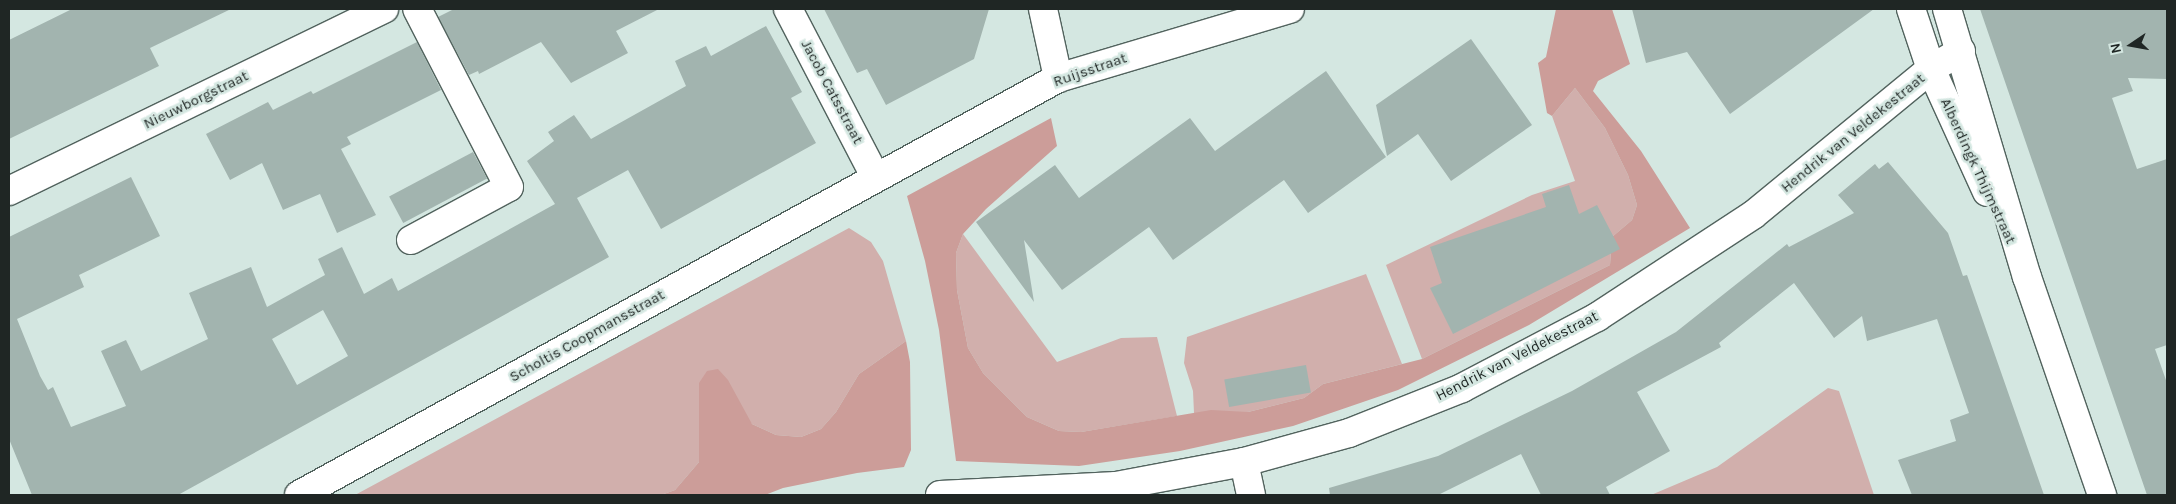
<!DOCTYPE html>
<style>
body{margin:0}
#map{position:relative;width:2176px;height:504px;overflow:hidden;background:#d4e7e1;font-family:Karla,sans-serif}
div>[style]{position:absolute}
.green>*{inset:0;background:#d1afac}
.forest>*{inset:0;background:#cc9d99}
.building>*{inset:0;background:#a2b4af;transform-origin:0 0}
.roads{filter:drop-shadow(1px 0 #52635e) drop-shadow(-1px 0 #52635e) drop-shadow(0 1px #52635e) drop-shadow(0 -1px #52635e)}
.minor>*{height:28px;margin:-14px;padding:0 14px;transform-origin:14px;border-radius:14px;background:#fff}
span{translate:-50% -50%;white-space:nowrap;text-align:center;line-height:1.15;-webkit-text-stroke:5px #d4e7e1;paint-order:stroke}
.street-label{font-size:15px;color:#1f2624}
.frame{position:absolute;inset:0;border:10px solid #1f2624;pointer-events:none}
.north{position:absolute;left:2106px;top:20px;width:50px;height:50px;-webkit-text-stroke:4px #d4e7e1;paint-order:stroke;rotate:258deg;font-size:14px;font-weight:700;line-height:20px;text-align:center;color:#1f2624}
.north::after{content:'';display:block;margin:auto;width:18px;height:22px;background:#1f2624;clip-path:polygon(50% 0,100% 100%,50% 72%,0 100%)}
</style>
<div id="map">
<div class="green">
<div style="clip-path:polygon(1575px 88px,1605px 128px,1628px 175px,1637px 205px,1632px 220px,1612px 237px,1610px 265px,1422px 359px,1386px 265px,1532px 195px,1575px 181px,1552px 116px)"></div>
<div style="clip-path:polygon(849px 228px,871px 242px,883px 261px,906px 341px,859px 374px,836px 412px,821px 429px,801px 437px,776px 435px,752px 424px,699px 383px,699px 462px,675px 490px,661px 495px,355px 495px)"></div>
<div style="clip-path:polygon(963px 234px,1057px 362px,1121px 338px,1157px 337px,1177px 416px,1081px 432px,1059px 431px,1027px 417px,983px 373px,968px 348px,957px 290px,956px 253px)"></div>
<div style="clip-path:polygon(1366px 274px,1402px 364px,1323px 384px,1304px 398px,1248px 412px,1194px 413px,1193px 391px,1184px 363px,1187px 337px)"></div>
<div style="clip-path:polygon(1828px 388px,1839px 391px,1874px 495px,1651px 495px,1717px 467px)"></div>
</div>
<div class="forest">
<div style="clip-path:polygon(1556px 9px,1612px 9px,1630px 64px,1598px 81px,1593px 91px,1641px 151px,1690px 228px,1529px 325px,1398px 390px,1293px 426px,1180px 451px,1079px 466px,956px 461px,939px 330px,925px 261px,907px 196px,1051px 118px,1057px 146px,986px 209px,963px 234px,956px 253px,957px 290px,968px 348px,983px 373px,1027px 417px,1059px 431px,1081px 432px,1211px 410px,1248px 412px,1304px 398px,1323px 384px,1422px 359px,1610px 265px,1612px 237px,1632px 220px,1637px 205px,1628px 175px,1605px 128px,1575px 88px,1552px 116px,1547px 113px,1538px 63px,1546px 57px)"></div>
<div style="clip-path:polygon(906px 341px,910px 362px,911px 450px,904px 467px,857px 473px,783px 488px,765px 495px,661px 495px,675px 490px,699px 462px,699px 383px,707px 371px,718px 369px,728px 380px,752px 424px,776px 435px,801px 437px,821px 429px,836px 412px,859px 374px)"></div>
</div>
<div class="building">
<div style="clip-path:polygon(72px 9px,231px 9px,150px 48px,159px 66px,9px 139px,9px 40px)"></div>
<div style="clip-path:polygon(454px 9px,659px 9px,616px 31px,628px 53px,571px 83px,541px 42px,479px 74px,478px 71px,469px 75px,438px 17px)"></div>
<div style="clip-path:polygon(824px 9px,989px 9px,974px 59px,886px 105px,867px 69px,857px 73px)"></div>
<div style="clip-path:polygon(1632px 9px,1874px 9px,1730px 114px,1687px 52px,1646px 63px)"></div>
<div style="clip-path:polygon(1980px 9px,2167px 9px,2167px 79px,2128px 78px,2133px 91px,2112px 98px,2137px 169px,2167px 159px,2167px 345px,2155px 349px,2167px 383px,2167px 495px,2147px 495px)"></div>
<div style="clip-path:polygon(evenodd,766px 26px,802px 92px,791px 98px,816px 143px,661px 229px,628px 170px,577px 198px,609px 257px,178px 495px,32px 495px,9px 439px,9px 237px,131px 177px,160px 236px,79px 275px,84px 287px,17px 319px,40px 376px,48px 390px,53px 387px,71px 427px,126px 406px,101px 351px,126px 340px,141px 371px,208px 339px,189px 293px,251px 267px,267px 307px,325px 275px,318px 259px,342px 247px,364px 294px,392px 278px,398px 291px,555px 204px,527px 161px,554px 141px,548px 132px,574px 115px,591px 139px,686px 86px,675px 61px,706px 46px,711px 56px,766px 26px,323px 310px,348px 356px,297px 385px,272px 339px,323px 310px)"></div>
<div style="clip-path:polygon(1471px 39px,1532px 125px,1451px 181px,1418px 134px,1387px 156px,1376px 105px)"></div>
<div style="clip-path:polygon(417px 42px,441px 90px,347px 137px,351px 144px,341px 149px,376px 215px,337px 233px,320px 194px,283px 210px,262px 163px,230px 180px,206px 134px,268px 102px,273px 110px,311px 91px,313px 94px)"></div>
<div style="clip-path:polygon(1326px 71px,1386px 157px,1308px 213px,1284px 180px,1173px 260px,1149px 227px,1062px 290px,1024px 240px,1034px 302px,976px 222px,1055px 165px,1079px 198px,1190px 118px,1215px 151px)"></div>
<div style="left:473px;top:152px;width:30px;height:95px;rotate:62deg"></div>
<div style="clip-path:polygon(1888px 162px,1948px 233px,1963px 276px,1967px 275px,2044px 495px,1912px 495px,1898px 460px,1956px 441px,1950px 420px,1969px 413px,1937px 319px,1867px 341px,1862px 316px,1834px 338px,1794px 283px,1719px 343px,1721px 347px,1637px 392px,1670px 451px,1606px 487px,1610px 495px,1541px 495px,1521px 454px,1438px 495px,1330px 495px,1329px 488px,1438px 456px,1572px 391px,1676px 332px,1787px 244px,1789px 247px,1854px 213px,1838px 195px,1875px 164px,1879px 169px)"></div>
<div style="clip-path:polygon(1569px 185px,1579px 214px,1597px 205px,1620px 249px,1453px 334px,1430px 288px,1442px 283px,1430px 247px,1546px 207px,1542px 194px)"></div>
<div style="left:1306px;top:365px;width:28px;height:83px;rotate:80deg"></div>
</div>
<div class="roads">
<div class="minor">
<div style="left:788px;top:9px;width:188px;rotate:62.5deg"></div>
<div style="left:1043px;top:9px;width:71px;rotate:77.7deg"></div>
<div style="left:1911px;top:9px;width:63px;rotate:71.6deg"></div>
<div style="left:1931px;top:69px;width:135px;rotate:65.5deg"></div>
<div style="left:1947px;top:9px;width:280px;rotate:73.4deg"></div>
<div style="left:2027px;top:277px;width:231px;rotate:71deg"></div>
<div style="left:9px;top:191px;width:417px;rotate:-25.9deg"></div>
<div style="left:411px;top:240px;width:111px;rotate:-28.4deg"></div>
<div style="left:509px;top:187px;width:200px;rotate:-117.3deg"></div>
<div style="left:1244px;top:462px;width:34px;rotate:78deg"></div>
<div style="left:299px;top:495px;width:866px;rotate:-28.78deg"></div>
<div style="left:1058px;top:78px;width:242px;rotate:-16.6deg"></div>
<div style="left:940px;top:495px;width:176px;rotate:-2.9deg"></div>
<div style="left:1116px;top:486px;width:130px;rotate:-10.6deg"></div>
<div style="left:1244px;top:462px;width:109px;rotate:-15.4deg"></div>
<div style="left:1349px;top:433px;width:122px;rotate:-21.7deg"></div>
<div style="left:1462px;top:388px;width:153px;rotate:-27.7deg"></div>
<div style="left:1597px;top:317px;width:186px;rotate:-33.2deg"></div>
<div style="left:1753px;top:215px;width:230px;rotate:-39.4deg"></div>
<div style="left:1931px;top:69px;width:35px;rotate:-31deg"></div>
</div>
</div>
<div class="street-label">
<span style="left:1090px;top:70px;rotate:-19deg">Ruijsstraat</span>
<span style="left:832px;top:92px;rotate:62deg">Jacob Catsstraat</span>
<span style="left:196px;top:100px;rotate:-26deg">Nieuwborgstraat</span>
<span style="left:1853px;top:133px;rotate:-39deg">Hendrik van Veldekestraat</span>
<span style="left:1978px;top:171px;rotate:65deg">Alberdingk Thijmstraat</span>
<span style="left:587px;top:336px;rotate:-29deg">Scholtis Coopmansstraat</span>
<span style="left:1517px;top:356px;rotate:-27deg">Hendrik van Veldekestraat</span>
</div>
<div class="frame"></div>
<div class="north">N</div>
</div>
